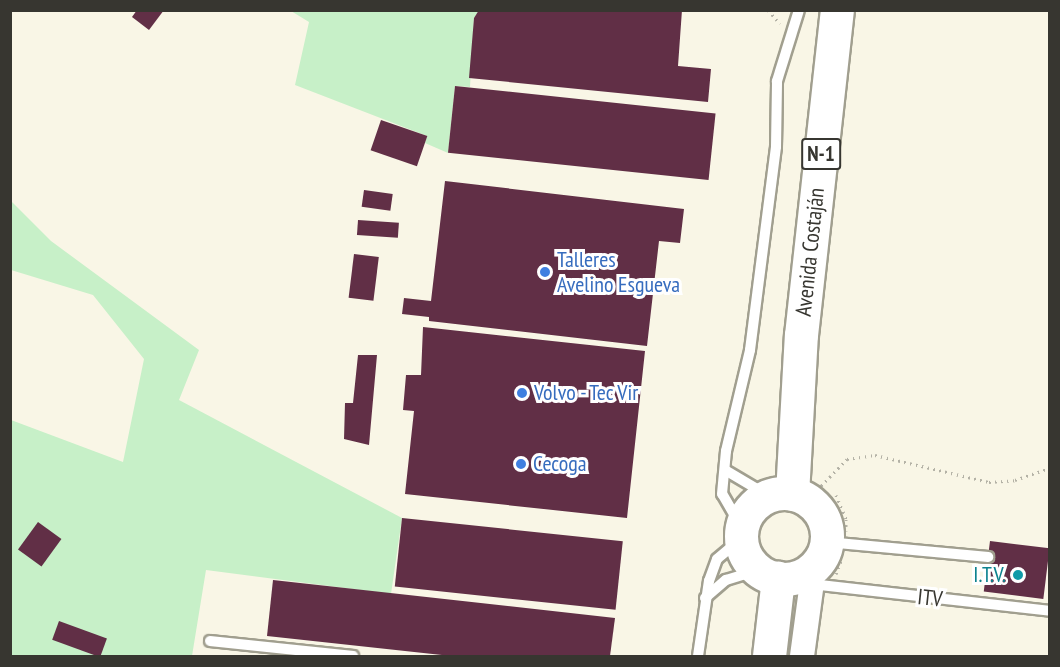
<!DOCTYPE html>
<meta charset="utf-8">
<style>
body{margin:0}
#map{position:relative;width:1060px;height:667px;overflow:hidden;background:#f9f6e6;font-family:"PT Sans Narrow",sans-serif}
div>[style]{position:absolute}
.green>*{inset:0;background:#c7f0c8}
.building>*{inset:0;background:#612f46;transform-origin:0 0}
.path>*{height:3px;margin-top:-1.5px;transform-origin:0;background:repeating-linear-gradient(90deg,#b4b2a6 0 1.5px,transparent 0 6px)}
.roads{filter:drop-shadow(2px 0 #a19f8f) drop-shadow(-2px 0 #a19f8f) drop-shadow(0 2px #a19f8f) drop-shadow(0 -2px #a19f8f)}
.service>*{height:10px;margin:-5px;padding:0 5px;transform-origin:5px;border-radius:5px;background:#fff}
.tertiary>*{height:24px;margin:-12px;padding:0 12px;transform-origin:12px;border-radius:12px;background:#fff}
.trunk>*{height:33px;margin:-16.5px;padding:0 16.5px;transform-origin:16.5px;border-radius:16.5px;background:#fff}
.trunk>.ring{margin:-16.5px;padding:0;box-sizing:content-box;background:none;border:33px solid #fff;border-radius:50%}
.dots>*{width:16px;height:16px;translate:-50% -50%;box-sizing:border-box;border:3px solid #fff;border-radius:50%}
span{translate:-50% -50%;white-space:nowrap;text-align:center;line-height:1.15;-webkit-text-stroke:6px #fff;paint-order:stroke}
.shield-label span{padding:2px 4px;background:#fff;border:2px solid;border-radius:4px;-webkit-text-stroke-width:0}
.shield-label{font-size:21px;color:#373630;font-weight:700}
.street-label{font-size:22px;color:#373630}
.shop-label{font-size:22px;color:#366cbe}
.left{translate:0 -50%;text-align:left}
.culture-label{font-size:22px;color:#0d838f}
.right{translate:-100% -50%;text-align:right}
.frame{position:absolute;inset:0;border:12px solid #373630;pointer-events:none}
</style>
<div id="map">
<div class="green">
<div style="clip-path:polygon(291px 11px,479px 11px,474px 18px,470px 87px,455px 86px,448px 153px,425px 143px,427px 136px,295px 85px,309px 22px)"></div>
<div style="clip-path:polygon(10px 200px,51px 241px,199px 350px,179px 400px,402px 518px,391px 594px,206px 570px,192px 656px,11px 656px,11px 420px,123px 462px,144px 359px,93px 295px,11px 270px)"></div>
</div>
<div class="building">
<div style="clip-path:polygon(137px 10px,164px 10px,149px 30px,132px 17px)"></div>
<div style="clip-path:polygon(479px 10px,682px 10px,678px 66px,711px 69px,708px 102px,469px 78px,474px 18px)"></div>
<div style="left:455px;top:86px;width:262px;height:67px;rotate:6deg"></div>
<div style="left:381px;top:120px;width:49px;height:32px;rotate:19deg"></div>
<div style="clip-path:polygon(445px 181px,684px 209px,680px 243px,659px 241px,647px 346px,429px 321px,429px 317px,402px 314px,404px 298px,431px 301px)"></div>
<div style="left:364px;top:190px;width:29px;height:17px;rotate:8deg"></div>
<div style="left:358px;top:220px;width:41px;height:15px;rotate:4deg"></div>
<div style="left:354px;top:254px;width:25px;height:44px;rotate:7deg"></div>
<div style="clip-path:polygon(423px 327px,645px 351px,627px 518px,405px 494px,414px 411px,403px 410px,406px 375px,421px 375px)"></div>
<div style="clip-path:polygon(358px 355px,377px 355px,369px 445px,344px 439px,345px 403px,353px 403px)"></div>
<div style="left:402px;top:518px;width:222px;height:69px;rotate:6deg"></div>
<div style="left:38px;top:522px;width:29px;height:34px;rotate:36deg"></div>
<div style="left:990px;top:541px;width:60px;height:51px;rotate:7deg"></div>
<div style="clip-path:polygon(273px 580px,615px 618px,610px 656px,451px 656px,267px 636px)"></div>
<div style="left:59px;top:621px;width:51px;height:20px;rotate:20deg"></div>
</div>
<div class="path">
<div style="left:768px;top:10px;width:18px;rotate:49deg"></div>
<div style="left:817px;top:490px;width:43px;rotate:-45.9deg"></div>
<div style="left:847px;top:459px;width:28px;rotate:-8deg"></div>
<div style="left:875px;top:455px;width:117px;rotate:13.3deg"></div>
<div style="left:989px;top:482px;width:26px;rotate:-4deg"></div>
<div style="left:1015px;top:480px;width:37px;rotate:-19deg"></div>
<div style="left:816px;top:507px;width:23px;rotate:-31deg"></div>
<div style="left:836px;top:495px;width:26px;rotate:67deg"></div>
<div style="left:846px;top:519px;width:12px;rotate:90deg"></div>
<div style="left:836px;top:574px;width:17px;rotate:-69deg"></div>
</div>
<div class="roads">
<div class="service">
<div style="left:725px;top:470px;width:51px;rotate:30.6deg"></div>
<div style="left:742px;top:528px;width:39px;rotate:-120deg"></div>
<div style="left:722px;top:494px;width:43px;rotate:-84.7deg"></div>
<div style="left:726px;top:451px;width:104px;rotate:-76.6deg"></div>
<div style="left:750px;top:350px;width:205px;rotate:-82.7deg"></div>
<div style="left:776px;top:147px;width:66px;rotate:-89.1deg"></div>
<div style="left:777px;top:81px;width:74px;rotate:-72.8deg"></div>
<div style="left:827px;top:542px;width:162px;rotate:5.3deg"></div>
<div style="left:811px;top:584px;width:241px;rotate:6.4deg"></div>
<div style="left:705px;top:598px;width:28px;rotate:-41deg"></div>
<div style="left:726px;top:580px;width:34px;rotate:-17deg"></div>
<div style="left:210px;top:641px;width:144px;rotate:6deg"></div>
<div style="left:698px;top:656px;width:76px;rotate:-81.7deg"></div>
<div style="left:709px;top:581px;width:23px;rotate:-70deg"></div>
<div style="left:717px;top:559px;width:31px;rotate:-40deg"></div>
</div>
<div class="tertiary">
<div style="left:802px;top:656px;width:90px;rotate:-82.3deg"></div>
</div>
<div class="trunk">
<div class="ring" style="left:741px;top:493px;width:53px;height:53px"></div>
<div style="left:792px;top:494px;width:159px;rotate:-86.8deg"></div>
<div style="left:801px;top:335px;width:327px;rotate:-83.7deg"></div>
<div style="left:769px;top:656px;width:79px;rotate:-83.4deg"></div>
</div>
</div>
<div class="dots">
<div style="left:545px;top:272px;background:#3f7fe0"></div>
<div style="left:522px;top:393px;background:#3f7fe0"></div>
<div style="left:521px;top:464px;background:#3f7fe0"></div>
<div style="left:1018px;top:575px;background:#0f9aa8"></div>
</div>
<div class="shield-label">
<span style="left:821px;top:154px">N-1</span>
</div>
<div class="street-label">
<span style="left:810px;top:252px;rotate:-84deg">Avenida Costaján</span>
<span style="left:930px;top:598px;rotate:6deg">ITV</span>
</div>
<div class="shop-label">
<span class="left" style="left:557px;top:272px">Talleres<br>Avelino Esgueva</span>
<span class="left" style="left:534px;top:393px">Volvo - Tec Vir</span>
<span class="left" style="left:533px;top:464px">Cecoga</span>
</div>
<div class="culture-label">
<span class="right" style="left:1006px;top:575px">I.T.V.</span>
</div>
<div class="frame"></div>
</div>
